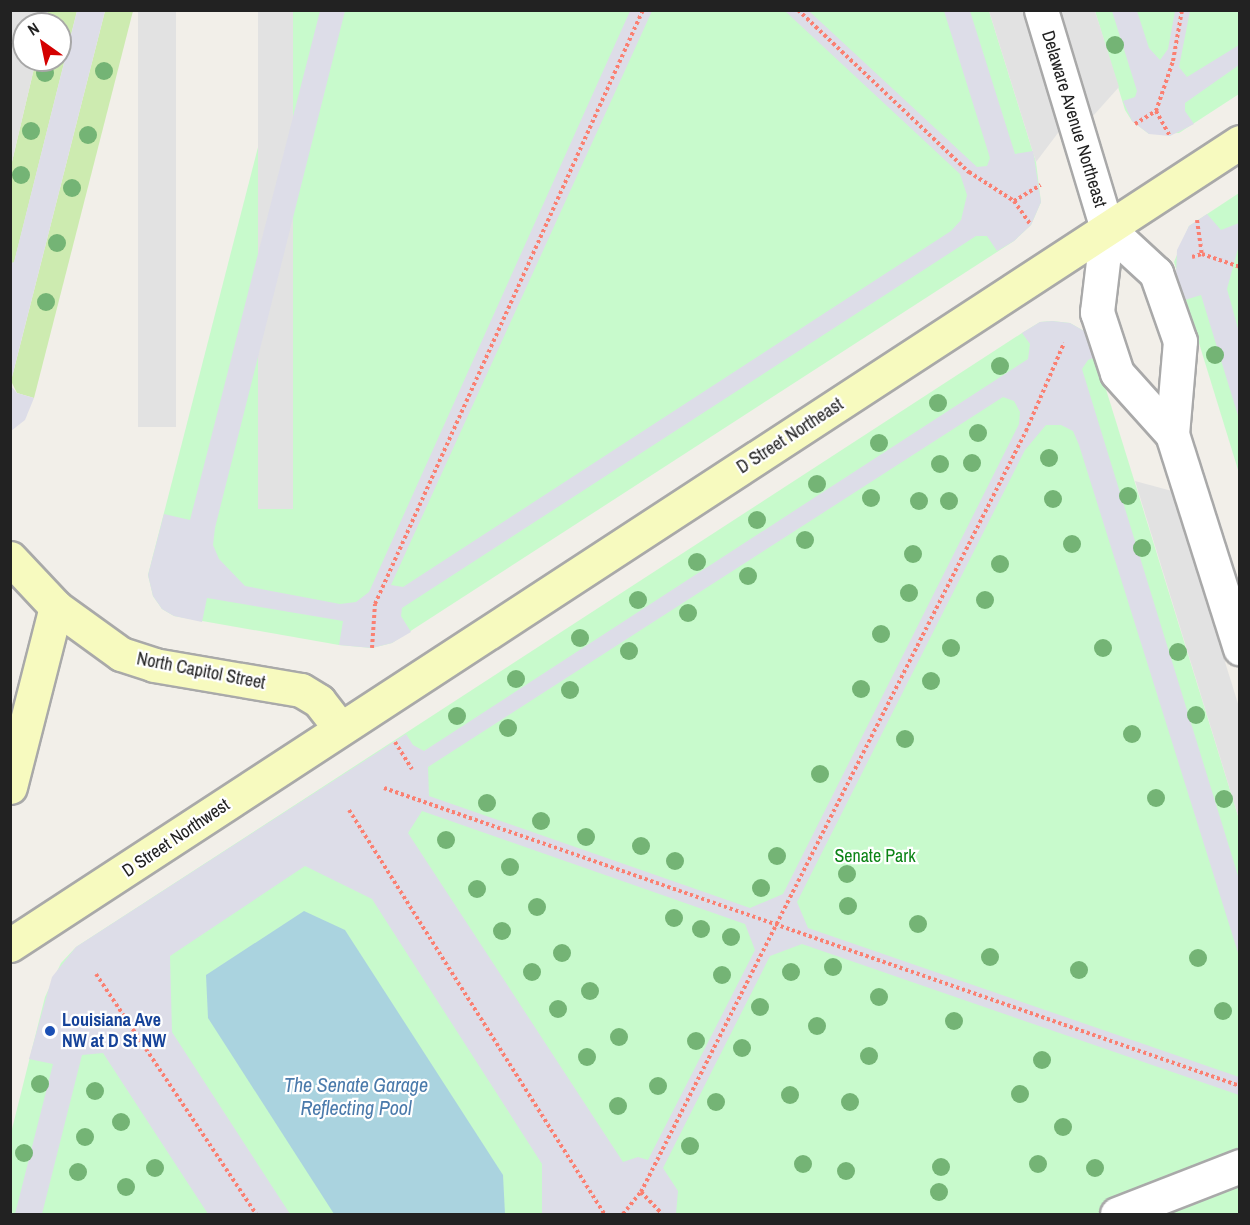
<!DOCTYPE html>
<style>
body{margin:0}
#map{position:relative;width:1250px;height:1225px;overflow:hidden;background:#f2efe9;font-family:"Archivo Narrow",sans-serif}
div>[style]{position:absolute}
.grass>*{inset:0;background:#cdebb0}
.park>*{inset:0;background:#c8facc}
.parking>*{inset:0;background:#e2e2e2;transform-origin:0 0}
.plaza>*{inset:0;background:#dddde8}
.water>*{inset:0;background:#aad3df}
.path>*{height:4px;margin-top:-2px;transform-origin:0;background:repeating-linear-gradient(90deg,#fa8072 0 3px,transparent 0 6px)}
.roads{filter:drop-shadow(2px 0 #a9a9a9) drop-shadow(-2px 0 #a9a9a9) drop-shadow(0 2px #a9a9a9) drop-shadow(0 -2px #a9a9a9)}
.street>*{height:33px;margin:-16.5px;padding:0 16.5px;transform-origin:16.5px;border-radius:16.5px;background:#fff}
.secondary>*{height:33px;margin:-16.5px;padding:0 16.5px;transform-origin:16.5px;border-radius:16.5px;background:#f7fabf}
.trees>*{width:18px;height:18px;margin:-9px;border-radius:50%;background:#74b475}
.dots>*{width:16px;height:16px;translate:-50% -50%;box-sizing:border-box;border:3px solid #fff;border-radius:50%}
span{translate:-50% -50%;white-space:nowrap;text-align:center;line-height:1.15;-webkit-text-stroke:4.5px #fff;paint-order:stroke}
.street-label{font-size:18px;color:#222}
.park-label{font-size:18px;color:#0c8416}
.transit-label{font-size:18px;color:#164399;font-weight:700}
.left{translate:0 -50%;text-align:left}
.water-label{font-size:20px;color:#4a7aab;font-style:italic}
.frame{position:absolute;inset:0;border:12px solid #222;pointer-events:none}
.north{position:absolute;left:12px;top:12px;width:60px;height:60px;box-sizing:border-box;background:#fff;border:2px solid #a7a7a7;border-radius:50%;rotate:327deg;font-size:16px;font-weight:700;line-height:24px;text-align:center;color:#222}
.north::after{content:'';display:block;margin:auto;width:21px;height:27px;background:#d40000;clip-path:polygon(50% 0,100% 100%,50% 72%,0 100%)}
</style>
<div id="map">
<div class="grass">
<div style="clip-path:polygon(48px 11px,77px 11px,14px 263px,11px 263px,11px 166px,36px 60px,60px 60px,60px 24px,45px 24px)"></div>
<div style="clip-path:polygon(105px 11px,133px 11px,34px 398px,17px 393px,11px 381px)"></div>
</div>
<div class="park">
<div style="clip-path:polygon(293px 11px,989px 11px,1036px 162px,1041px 202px,1031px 225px,1014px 241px,392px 643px,372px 648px,339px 645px,174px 616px,162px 609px,153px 596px,148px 575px)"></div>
<div style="clip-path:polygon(1095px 11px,1239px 11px,1239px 94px,1179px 133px,1149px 134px,1132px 121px,1125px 110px)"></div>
<div style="clip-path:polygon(1239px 193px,1239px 473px,1174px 262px,1189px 226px)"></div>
<div style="clip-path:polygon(1052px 321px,1070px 323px,1084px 331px,1096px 357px,1239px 819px,1239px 1214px,11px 1214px,11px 1133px,45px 997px,61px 963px,76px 947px,1022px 333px,1040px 322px)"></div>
</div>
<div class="parking">
<div style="clip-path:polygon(11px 10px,48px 11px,45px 24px,24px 24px,24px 60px,36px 60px,11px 166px)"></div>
<div style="left:138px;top:11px;width:38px;height:416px"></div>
<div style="left:258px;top:11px;width:35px;height:498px"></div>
<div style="clip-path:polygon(989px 11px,1024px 11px,1061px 129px,1036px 162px)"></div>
<div style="clip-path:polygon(1061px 11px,1095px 11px,1119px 87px,1093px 116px)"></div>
<div style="clip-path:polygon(1135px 481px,1172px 491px,1239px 707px,1239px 819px)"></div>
</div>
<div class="plaza">
<div style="clip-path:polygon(77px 11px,105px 11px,11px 381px,11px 263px,14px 262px)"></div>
<div style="clip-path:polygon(320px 11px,345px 11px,215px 528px,213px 545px,219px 559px,245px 586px,340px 604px,356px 602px,369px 592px,630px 11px,652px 11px,391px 585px,403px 587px,951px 231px,961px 220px,967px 195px,960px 174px,785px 11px,809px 11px,977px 167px,987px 166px,990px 158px,944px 11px,970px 11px,1015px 154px,1033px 151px,1041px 202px,1031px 225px,1014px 241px,997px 251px,987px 236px,976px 236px,402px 608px,401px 616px,411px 632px,392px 643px,372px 648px,339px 645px,343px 621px,207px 598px,202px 622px,174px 616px,162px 609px,153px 596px,148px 575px,164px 514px,190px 520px)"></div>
<div style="clip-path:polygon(1112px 11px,1137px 11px,1149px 48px,1160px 60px,1168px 49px,1175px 11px,1190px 11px,1179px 67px,1187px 77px,1239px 45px,1239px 65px,1185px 103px,1185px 111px,1194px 124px,1170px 136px,1149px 134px,1132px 121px,1123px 101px,1135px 97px,1137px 91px)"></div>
<div style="clip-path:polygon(1207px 214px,1221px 230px,1239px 223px,1239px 245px,1227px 289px,1239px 332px,1239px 419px,1201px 295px,1185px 300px,1176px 275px,1177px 250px,1189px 226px)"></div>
<div style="clip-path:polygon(evenodd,1052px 321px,1070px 323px,1084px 331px,1096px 357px,1088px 360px,1082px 369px,1239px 879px,1239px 956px,1079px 445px,1073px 431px,1061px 425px,1046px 425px,1025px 450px,797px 902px,808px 928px,1239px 1077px,1239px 1095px,802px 944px,770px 956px,663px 1168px,678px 1191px,676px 1214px,542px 1214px,542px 1164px,372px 899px,305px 866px,170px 956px,172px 1032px,290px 1214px,208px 1214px,103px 1053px,82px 1055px,42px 1214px,15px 1214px,53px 1064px,29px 1059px,52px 977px,76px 947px,406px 734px,413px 745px,424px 751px,1028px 359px,1030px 344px,1022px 333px,1040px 322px,1052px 321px,1003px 397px,1014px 401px,1020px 412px,1019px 424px,783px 894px,750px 908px,429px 796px,428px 767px,1003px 397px,1052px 321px,422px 811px,745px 924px,755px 950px,648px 1160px,638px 1157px,623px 1162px,408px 833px,422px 811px)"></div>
<div style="clip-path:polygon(10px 385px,17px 393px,34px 398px,25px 420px,11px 431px)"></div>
</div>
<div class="water">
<div style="clip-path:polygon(304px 911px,345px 930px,503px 1175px,505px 1214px,334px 1214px,208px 1018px,206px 975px)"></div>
</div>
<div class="path">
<div style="left:798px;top:10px;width:236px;rotate:43.5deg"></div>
<div style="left:969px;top:172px;width:54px;rotate:32.8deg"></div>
<div style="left:1014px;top:201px;width:29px;rotate:55deg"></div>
<div style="left:1156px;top:111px;width:29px;rotate:61deg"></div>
<div style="left:1135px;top:124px;width:25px;rotate:-32deg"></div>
<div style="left:1156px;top:111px;width:53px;rotate:-71.2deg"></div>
<div style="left:1173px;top:61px;width:52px;rotate:-80deg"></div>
<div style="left:1014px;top:201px;width:31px;rotate:-31deg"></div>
<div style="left:1197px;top:220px;width:34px;rotate:82deg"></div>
<div style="left:1192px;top:257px;width:10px;rotate:-17deg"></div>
<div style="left:1202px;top:254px;width:40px;rotate:18.9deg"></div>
<div style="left:372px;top:648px;width:44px;rotate:-86.1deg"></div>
<div style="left:375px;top:604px;width:652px;rotate:-65.72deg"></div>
<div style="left:395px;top:742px;width:32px;rotate:58deg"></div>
<div style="left:384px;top:788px;width:906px;rotate:19.19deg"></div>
<div style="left:349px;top:810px;width:478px;rotate:57.7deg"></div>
<div style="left:96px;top:974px;width:288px;rotate:56.3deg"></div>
<div style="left:641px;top:1192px;width:30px;rotate:46deg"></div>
<div style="left:623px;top:1214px;width:28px;rotate:-51deg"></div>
<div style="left:641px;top:1192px;width:853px;rotate:-63.16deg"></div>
<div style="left:1026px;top:431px;width:96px;rotate:-66.6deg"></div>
</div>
<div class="roads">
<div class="street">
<div style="left:1041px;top:10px;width:228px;rotate:73.2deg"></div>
<div style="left:1107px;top:228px;width:85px;rotate:96.8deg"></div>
<div style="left:1097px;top:312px;width:64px;rotate:71.8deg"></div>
<div style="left:1117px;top:373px;width:82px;rotate:48deg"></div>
<div style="left:1107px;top:228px;width:67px;rotate:42.6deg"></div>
<div style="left:1156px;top:273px;width:72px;rotate:70.6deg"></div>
<div style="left:1180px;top:341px;width:93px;rotate:94.9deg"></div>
<div style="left:1172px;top:434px;width:225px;rotate:72.4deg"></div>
<div style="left:1117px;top:1214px;width:132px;rotate:-21.3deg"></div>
</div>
<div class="secondary">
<div style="left:10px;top:558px;width:67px;rotate:46.8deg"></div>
<div style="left:56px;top:607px;width:80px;rotate:35.9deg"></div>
<div style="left:121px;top:654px;width:35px;rotate:18deg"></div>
<div style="left:154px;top:665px;width:149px;rotate:9.7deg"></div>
<div style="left:301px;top:690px;width:21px;rotate:31deg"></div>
<div style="left:319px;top:701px;width:34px;rotate:52deg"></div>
<div style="left:10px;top:787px;width:186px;rotate:-75.7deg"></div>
<div style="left:10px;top:945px;width:1469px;rotate:-33.14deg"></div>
</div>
</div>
<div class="trees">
<div style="left:1115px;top:45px"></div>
<div style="left:104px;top:71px"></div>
<div style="left:45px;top:73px"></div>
<div style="left:31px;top:131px"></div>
<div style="left:88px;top:135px"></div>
<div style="left:21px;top:175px"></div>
<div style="left:72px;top:188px"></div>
<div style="left:57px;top:243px"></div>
<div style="left:46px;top:302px"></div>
<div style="left:1215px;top:355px"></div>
<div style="left:1000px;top:366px"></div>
<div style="left:938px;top:403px"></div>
<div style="left:978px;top:433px"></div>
<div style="left:879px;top:443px"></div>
<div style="left:1049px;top:458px"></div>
<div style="left:972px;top:463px"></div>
<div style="left:940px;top:464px"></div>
<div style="left:817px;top:484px"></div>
<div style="left:1128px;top:496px"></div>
<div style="left:871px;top:498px"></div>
<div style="left:1053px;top:499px"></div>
<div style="left:919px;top:501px"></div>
<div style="left:949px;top:501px"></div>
<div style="left:757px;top:520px"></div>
<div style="left:805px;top:540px"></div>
<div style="left:1072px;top:544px"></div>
<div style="left:1142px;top:548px"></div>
<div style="left:913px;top:554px"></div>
<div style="left:697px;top:562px"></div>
<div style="left:1000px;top:564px"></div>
<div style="left:748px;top:576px"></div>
<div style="left:909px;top:593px"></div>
<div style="left:638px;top:600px"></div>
<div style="left:985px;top:600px"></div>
<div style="left:688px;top:613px"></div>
<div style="left:881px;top:634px"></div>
<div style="left:580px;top:638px"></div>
<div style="left:951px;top:648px"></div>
<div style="left:1103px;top:648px"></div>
<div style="left:629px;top:651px"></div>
<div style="left:1178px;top:652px"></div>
<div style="left:516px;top:679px"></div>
<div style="left:931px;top:681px"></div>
<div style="left:861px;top:689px"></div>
<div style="left:570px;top:690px"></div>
<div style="left:1196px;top:715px"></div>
<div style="left:457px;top:716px"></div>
<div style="left:508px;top:728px"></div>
<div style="left:1132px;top:734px"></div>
<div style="left:905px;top:739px"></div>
<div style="left:820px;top:774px"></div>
<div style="left:1156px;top:798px"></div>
<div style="left:1224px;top:799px"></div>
<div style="left:487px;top:803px"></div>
<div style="left:541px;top:821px"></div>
<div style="left:586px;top:837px"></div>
<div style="left:446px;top:840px"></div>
<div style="left:641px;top:846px"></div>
<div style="left:777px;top:856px"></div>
<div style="left:675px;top:861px"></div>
<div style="left:510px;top:867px"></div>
<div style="left:847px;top:874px"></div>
<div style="left:761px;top:888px"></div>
<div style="left:477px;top:889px"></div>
<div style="left:848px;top:906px"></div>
<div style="left:537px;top:907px"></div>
<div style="left:674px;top:918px"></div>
<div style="left:918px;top:924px"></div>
<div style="left:701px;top:929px"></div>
<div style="left:502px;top:931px"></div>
<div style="left:731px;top:937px"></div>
<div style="left:562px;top:953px"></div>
<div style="left:990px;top:957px"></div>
<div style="left:1198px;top:958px"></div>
<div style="left:833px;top:967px"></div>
<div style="left:1079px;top:970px"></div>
<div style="left:532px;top:972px"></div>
<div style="left:791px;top:972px"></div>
<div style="left:722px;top:975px"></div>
<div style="left:590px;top:991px"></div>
<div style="left:879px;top:997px"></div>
<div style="left:760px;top:1007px"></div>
<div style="left:558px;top:1009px"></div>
<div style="left:1223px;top:1011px"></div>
<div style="left:954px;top:1021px"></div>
<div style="left:817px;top:1026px"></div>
<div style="left:619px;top:1037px"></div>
<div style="left:696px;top:1041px"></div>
<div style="left:742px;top:1048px"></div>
<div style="left:869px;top:1056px"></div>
<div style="left:587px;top:1057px"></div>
<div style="left:1042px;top:1060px"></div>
<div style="left:40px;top:1084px"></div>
<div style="left:658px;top:1086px"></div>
<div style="left:95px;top:1091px"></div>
<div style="left:1020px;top:1094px"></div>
<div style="left:790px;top:1095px"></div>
<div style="left:716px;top:1102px"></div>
<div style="left:850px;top:1102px"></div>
<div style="left:618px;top:1106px"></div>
<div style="left:121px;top:1122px"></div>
<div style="left:1063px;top:1127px"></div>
<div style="left:85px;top:1137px"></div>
<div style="left:690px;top:1146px"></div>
<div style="left:24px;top:1153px"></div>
<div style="left:803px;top:1164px"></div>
<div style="left:1038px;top:1164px"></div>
<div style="left:941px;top:1167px"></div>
<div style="left:155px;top:1168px"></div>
<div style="left:1095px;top:1168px"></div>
<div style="left:846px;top:1171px"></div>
<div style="left:78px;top:1172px"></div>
<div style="left:126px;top:1187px"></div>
<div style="left:939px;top:1192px"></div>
</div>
<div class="dots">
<div style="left:50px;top:1031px;background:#1a4fb4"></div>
</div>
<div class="street-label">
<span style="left:1074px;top:119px;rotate:73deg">Delaware Avenue Northeast</span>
<span style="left:790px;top:436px;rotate:-33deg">D Street Northeast</span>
<span style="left:201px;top:671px;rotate:11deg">North Capitol Street</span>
<span style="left:176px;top:838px;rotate:-34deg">D Street Northwest</span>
</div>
<div class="park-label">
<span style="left:875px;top:856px">Senate Park</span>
</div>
<div class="transit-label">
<span class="left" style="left:62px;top:1031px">Louisiana Ave<br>NW at D St NW</span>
</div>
<div class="water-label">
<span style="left:356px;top:1096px">The Senate Garage<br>Reflecting Pool</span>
</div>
<div class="frame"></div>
<div class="north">N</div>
</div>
